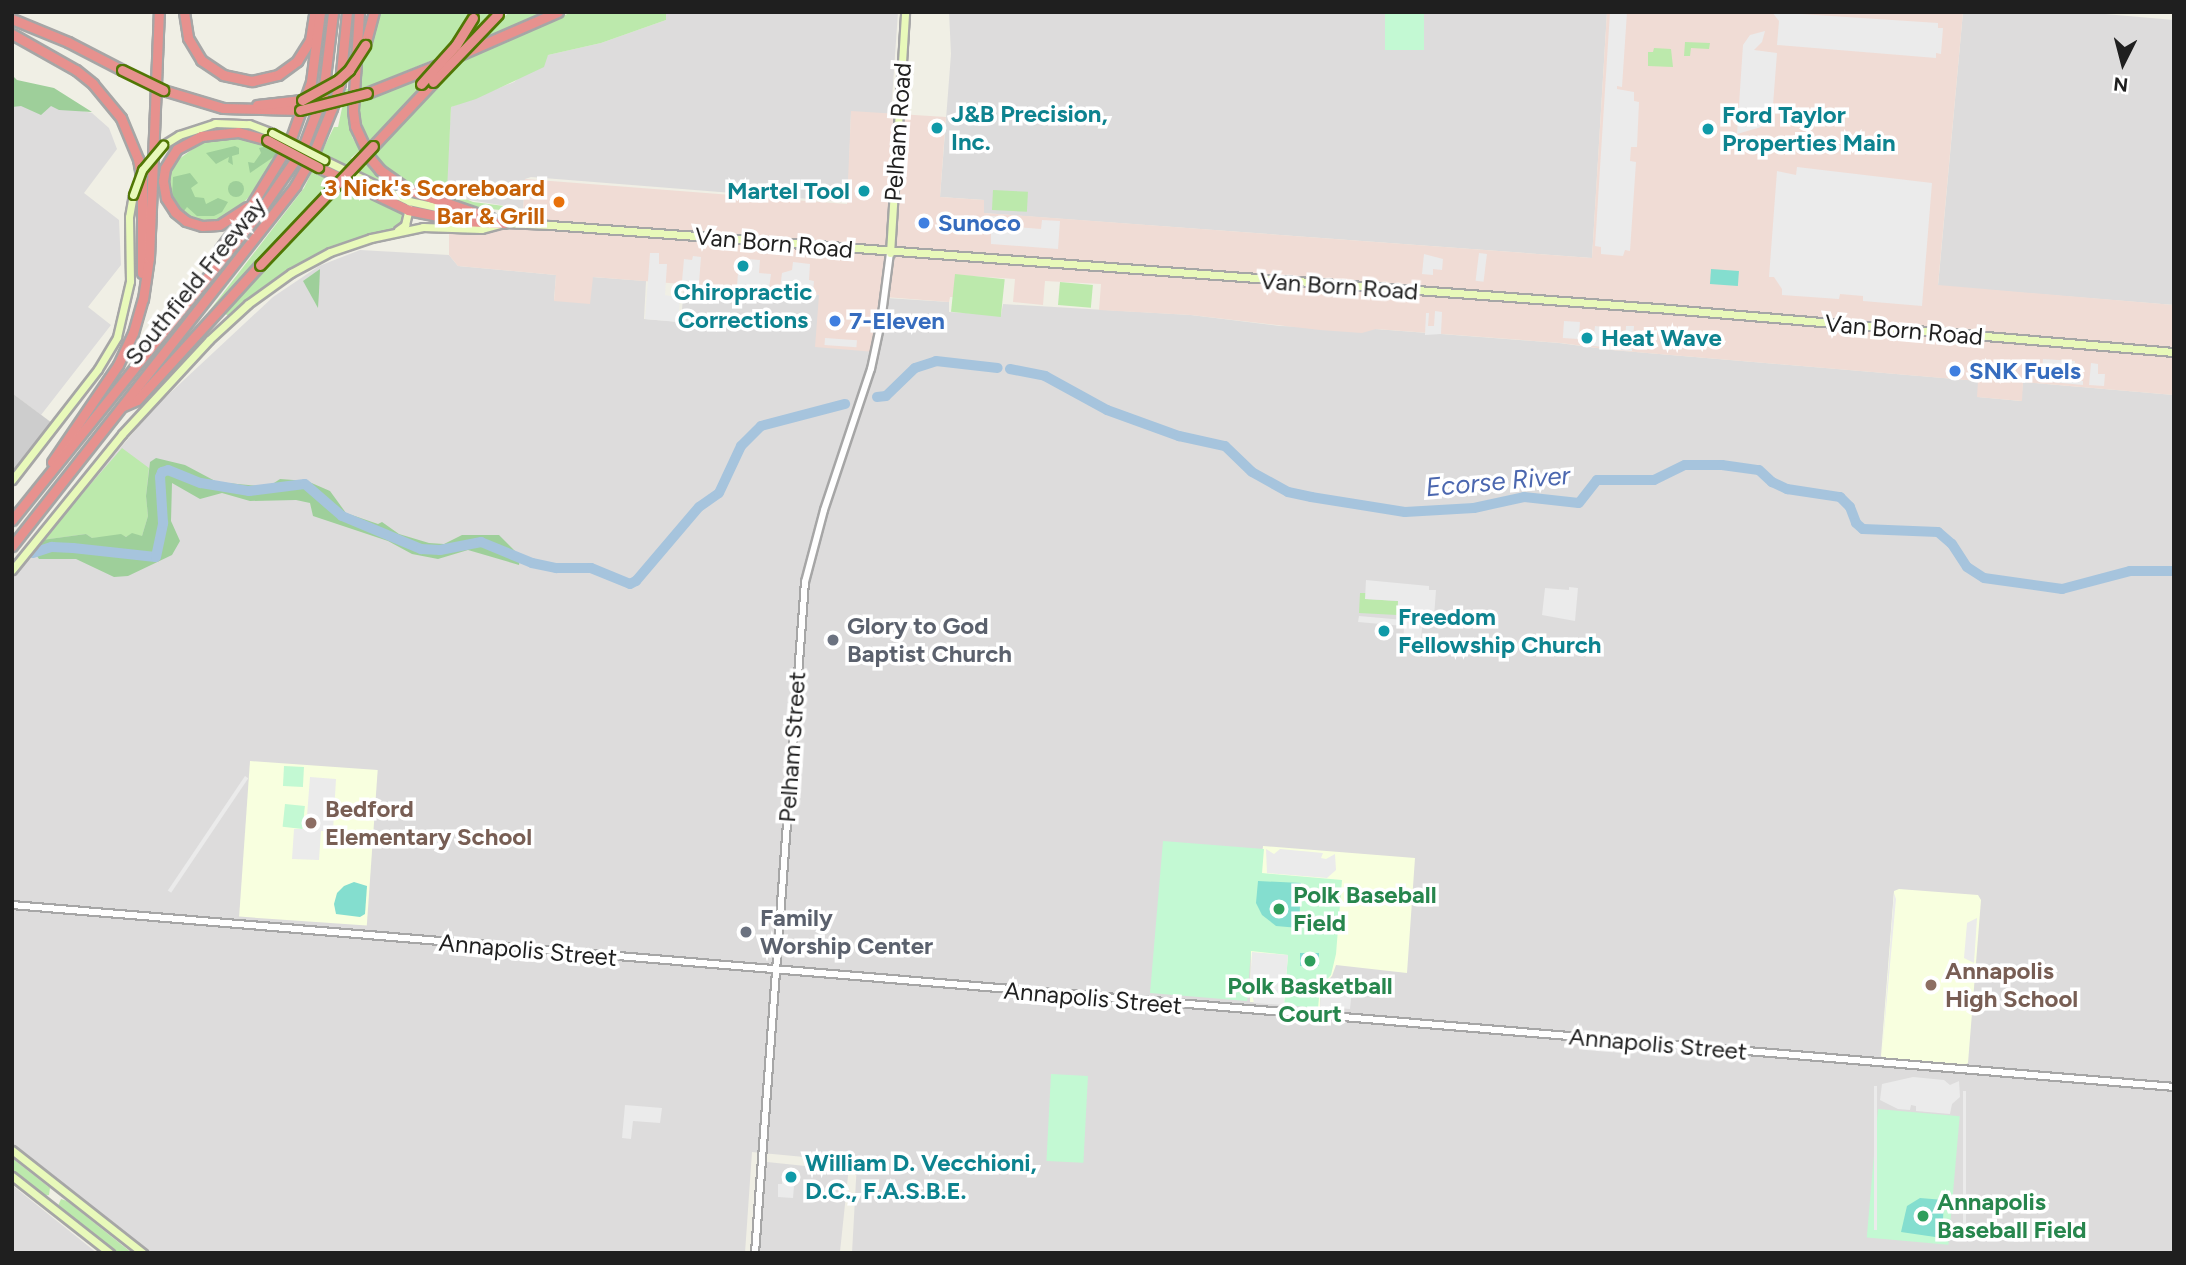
<!DOCTYPE html>
<style>
body{margin:0}
#map{position:relative;width:2186px;height:1265px;overflow:hidden;background:#f0efe5;font-family:Figtree,sans-serif}
div>[style]{position:absolute}
.residential>*{inset:0;background:#dddcdc;transform-origin:0 0}
.commercial>*{inset:0;background:#f0dcd5}
.education>*{inset:0;background:#f8ffdf;transform-origin:0 0}
.religious>*{inset:0;background:#cdcdcd}
.grass>*{inset:0;background:#bce9ac;transform-origin:0 0}
.forest>*{inset:0;background:#9ecf9a}
.round{border-radius:50%}
.park>*{inset:0;background:#c3f9d3;transform-origin:0 0}
.pitch>*{inset:0;background:#84decf;transform-origin:0 0}
.parking>*{inset:0;background:#ebebeb;transform-origin:0 0}
.river>*{height:10px;margin:-5px;padding:0 5px;transform-origin:5px;border-radius:5px;background:#a6c4dd}
.roads{filter:drop-shadow(2px 0 #a6a6a6) drop-shadow(-2px 0 #a6a6a6) drop-shadow(0 2px #a6a6a6) drop-shadow(0 -2px #a6a6a6)}
.tertiary>*{height:6px;margin:-3px;padding:0 3px;transform-origin:3px;border-radius:3px;background:#fff}
.secondary>*{height:7px;margin:-3.5px;padding:0 3.5px;transform-origin:3.5px;border-radius:3.5px;background:#e8f9ba}
.motorway>*{height:9px;margin:-4.5px;padding:0 4.5px;transform-origin:4.5px;border-radius:4.5px;background:#e7918e}
.bridges{filter:drop-shadow(2px 0 #517705) drop-shadow(-2px 0 #517705) drop-shadow(0 2px #517705) drop-shadow(0 -2px #517705)}
.secondary-bridge>*{height:7px;margin:-3.5px;padding:0 3.5px;transform-origin:3.5px;border-radius:3.5px;background:#e8f9ba}
.motorway-bridge>*{height:9px;margin:-4.5px;padding:0 4.5px;transform-origin:4.5px;border-radius:4.5px;background:#e7918e}
.dots>*{width:19px;height:19px;translate:-50% -50%;box-sizing:border-box;border:4px solid #fff;border-radius:50%}
span{translate:-50% -50%;white-space:nowrap;text-align:center;line-height:1.15;-webkit-text-stroke:7px #fff;paint-order:stroke}
.culture-label{font-size:24px;color:#0d838f;font-weight:700}
.left{translate:0 -50%;text-align:left}
.right{translate:-100% -50%;text-align:right}
.street-label{font-size:24px;color:#1f1f1f}
.food-label{font-size:24px;color:#c56008;font-weight:700}
.shop-label{font-size:24px;color:#366cbe;font-weight:700}
.worship-label{font-size:24px;color:#5b616d;font-weight:700}
.education-label{font-size:24px;color:#785e54;font-weight:700}
.leisure-label{font-size:24px;color:#27864d;font-weight:700}
.water-label{font-size:26px;color:#4b67af;font-style:italic}
.frame{position:absolute;inset:0;border:14px solid #1f1f1f;pointer-events:none}
.north{position:absolute;left:2088px;top:28px;width:70px;height:70px;-webkit-text-stroke:5px #fff;paint-order:stroke;rotate:186deg;font-size:19px;font-weight:700;line-height:28px;text-align:center;color:#1f1f1f}
.north::after{content:'';display:block;margin:auto;width:24px;height:32px;background:#1f1f1f;clip-path:polygon(50% 0,100% 100%,50% 72%,0 100%)}
</style>
<div id="map">
<div class="residential">
<div style="clip-path:polygon(666px 12px,898px 12px,891px 114px,851px 112px,848px 202px,531px 177px,525px 179px,523px 212px,519px 208px,462px 199px,446px 191px,451px 107px,514px 82px,548px 55px,601px 43px,666px 20px)"></div>
<div style="clip-path:polygon(949px 12px,1607px 12px,1592px 258px,983px 213px,984px 200px,940px 197px,951px 54px)"></div>
<div style="clip-path:polygon(1963px 12px,2082px 12px,2174px 20px,2174px 305px,1938px 286px)"></div>
<div style="clip-path:polygon(51px 104px,92px 113px,109px 128px,117px 149px,84px 193px,119px 220px,121px 265px,88px 307px,111px 325px,41px 415px,12px 393px,12px 105px)"></div>
<div style="clip-path:polygon(360px 250px,449px 255px,458px 266px,556px 275px,554px 300px,592px 277px,646px 281px,644px 319px,681px 322px,684px 285px,949px 302px,949px 312px,1001px 315px,1003px 304px,1191px 315px,1280px 326px,1375px 329px,1559px 343px,1612px 350px,1979px 381px,1978px 397px,2021px 401px,2023px 382px,2174px 395px,2174px 1253px,852px 1253px,857px 1162px,752px 1152px,745px 1253px,148px 1253px,12px 1145px,12px 576px,155px 407px,273px 297px,319px 266px)"></div>
<div style="left:767px;top:1162px;width:82px;height:91px;rotate:6deg"></div>
<div style="clip-path:polygon(12px 1185px,97px 1253px,12px 1253px)"></div>
</div>
<div class="commercial">
<div style="clip-path:polygon(1607px 12px,1963px 12px,1938px 285px,2174px 305px,2174px 395px,2023px 382px,2022px 401px,1977px 397px,1978px 381px,1612px 350px,1561px 343px,1376px 329px,1362px 333px,1320px 330px,1191px 315px,1099px 310px,1101px 284px,1045px 281px,1043px 305px,1013px 302px,1015px 279px,956px 275px,953px 297px,950px 297px,949px 302px,885px 297px,875px 352px,815px 347px,819px 295px,593px 277px,590px 304px,554px 301px,556px 275px,458px 266px,449px 255px,449px 233px,504px 223px,523px 212px,525px 179px,847px 204px,851px 111px,946px 117px,940px 197px,984px 200px,984px 213px,1592px 258px)"></div>
</div>
<div class="education">
<div style="left:250px;top:761px;width:128px;height:156px;rotate:4deg"></div>
<div style="clip-path:polygon(1263px 846px,1415px 858px,1407px 973px,1336px 965px,1332px 976px,1321px 988px,1320px 1007px,1250px 1002px,1251px 951px)"></div>
<div style="clip-path:polygon(1899px 889px,1978px 895px,1981px 900px,1968px 1063px,1963px 1066px,1884px 1059px,1881px 1056px,1894px 891px)"></div>
</div>
<div class="religious">
<div style="clip-path:polygon(12px 393px,52px 423px,12px 476px)"></div>
</div>
<div class="grass">
<div style="clip-path:polygon(377px 12px,492px 12px,501px 19px,510px 12px,548px 12px,358px 91px,360px 64px,377px 28px)"></div>
<div style="clip-path:polygon(572px 12px,666px 12px,666px 20px,601px 43px,548px 55px,544px 67px,476px 99px,451px 107px,447px 191px,473px 202px,519px 208px,519px 212px,461px 206px,417px 190px,385px 170px,366px 143px,358px 104px)"></div>
<div style="clip-path:polygon(1685px 42px,1710px 43px,1709px 49px,1691px 48px,1690px 56px,1684px 56px)"></div>
<div style="clip-path:polygon(1654px 48px,1671px 49px,1673px 67px,1648px 66px,1648px 52px,1653px 52px)"></div>
<div style="clip-path:polygon(346px 89px,349px 89px,352px 137px,360px 150px,351px 158px,362px 169px,369px 163px,379px 175px,406px 192px,400px 208px,404px 212px,402px 221px,392px 229px,332px 248px,295px 266px,228px 316px,216px 306px,207px 314px,304px 188px,334px 127px,338px 127px)"></div>
<div style="clip-path:polygon(241px 136px,280px 151px,249px 197px,234px 212px,217px 221px,202px 222px,182px 214px,171px 200px,167px 185px,175px 162px,201px 143px)"></div>
<div style="left:993px;top:190px;width:35px;height:20px;rotate:3deg"></div>
<div style="left:955px;top:274px;width:50px;height:38px;rotate:6deg"></div>
<div style="left:1060px;top:282px;width:33px;height:23px;rotate:5deg"></div>
<div style="clip-path:polygon(122px 448px,149px 468px,146px 496px,148px 516px,142px 536px,92px 538px,86px 534px,42px 540px)"></div>
<div style="clip-path:polygon(1360px 593px,1366px 593px,1366px 599px,1398px 601px,1397px 615px,1359px 613px)"></div>
<div style="clip-path:polygon(12px 1158px,50px 1188px,49px 1195px,44px 1196px,12px 1171px)"></div>
<div style="clip-path:polygon(61px 1199px,67px 1201px,132px 1253px,116px 1253px,58px 1206px)"></div>
</div>
<div class="forest">
<div style="clip-path:polygon(12px 75px,17px 80px,54px 88px,92px 112px,59px 110px,51px 106px,41px 115px,21px 106px,12px 107px)"></div>
<div style="clip-path:polygon(235px 146px,239px 148px,239px 154px,232px 156px,233px 165px,228px 162px,229px 157px,216px 164px,206px 153px)"></div>
<div style="clip-path:polygon(268px 146px,278px 154px,250px 173px,248px 162px,254px 163px,261px 153px,259px 148px)"></div>
<div style="clip-path:polygon(190px 173px,198px 183px,191px 188px,195px 197px,204px 198px,206px 204px,218px 198px,228px 202px,222px 212px,214px 216px,197px 216px,187px 207px,184px 211px,179px 210px,172px 198px,173px 177px)"></div>
<div class="round" style="left:228px;top:181px;width:16px;height:16px"></div>
<div style="clip-path:polygon(320px 269px,319px 292px,318px 308px,303px 281px)"></div>
<div style="clip-path:polygon(156px 458px,185px 465px,217px 482px,268px 487px,280px 479px,307px 481px,330px 491px,346px 513px,378px 524px,382px 522px,399px 534px,429px 543px,444px 544px,462px 535px,499px 535px,520px 556px,519px 565px,468px 550px,438px 559px,412px 554px,388px 541px,313px 516px,310px 503px,296px 500px,250px 501px,222px 493px,200px 499px,172px 483px,171px 521px,180px 541px,172px 555px,128px 576px,114px 577px,76px 559px,39px 559px,34px 552px,42px 540px,86px 534px,92px 538px,121px 534px,126px 537px,132px 533px,142px 536px,148px 516px,146px 496px,150px 462px)"></div>
</div>
<div class="park">
<div style="left:1385px;top:12px;width:39px;height:38px"></div>
<div style="left:284px;top:766px;width:20px;height:20px;rotate:3deg"></div>
<div style="left:285px;top:804px;width:20px;height:23px;rotate:6deg"></div>
<div style="clip-path:polygon(1163px 841px,1264px 849px,1262px 873px,1342px 880px,1336px 954px,1331px 975px,1320px 987px,1318px 1008px,1284px 1005px,1288px 955px,1251px 951px,1247px 1001px,1150px 993px)"></div>
<div style="left:1051px;top:1074px;width:37px;height:87px;rotate:3deg"></div>
<div style="left:1878px;top:1109px;width:82px;height:129px;rotate:5deg"></div>
</div>
<div class="pitch">
<div style="left:1711px;top:269px;width:28px;height:15px;rotate:4deg"></div>
<div style="clip-path:polygon(1258px 881px,1301px 883px,1299px 928px,1276px 926px,1262px 915px,1256px 903px)"></div>
<div style="clip-path:polygon(354px 882px,367px 886px,365px 914px,360px 917px,336px 914px,334px 904px,337px 893px,344px 886px)"></div>
<div style="left:1319px;top:953px;width:13px;height:19px;rotate:90deg"></div>
<div style="clip-path:polygon(1920px 1198px,1944px 1200px,1942px 1238px,1901px 1232px,1907px 1206px)"></div>
</div>
<div class="parking">
<div style="clip-path:polygon(1610px 12px,1627px 12px,1622px 87px,1617px 86px,1617px 89px,1634px 92px,1634px 101px,1639px 102px,1637px 147px,1631px 147px,1630px 161px,1636px 162px,1630px 251px,1625px 250px,1623px 256px,1601px 254px,1601px 247px,1595px 246px)"></div>
<div style="clip-path:polygon(1772px 12px,1938px 23px,1938px 28px,1943px 28px,1941px 54px,1936px 53px,1936px 58px,1777px 45px,1779px 21px)"></div>
<div style="clip-path:polygon(1765px 31px,1762px 42px,1754px 50px,1777px 53px,1772px 118px,1767px 118px,1761px 127px,1737px 134px,1743px 45px,1750px 35px)"></div>
<div style="clip-path:polygon(1797px 167px,1932px 183px,1922px 306px,1863px 301px,1863px 296px,1840px 294px,1839px 299px,1782px 295px,1782px 289px,1774px 277px,1769px 277px,1777px 171px,1796px 175px)"></div>
<div style="clip-path:polygon(991px 216px,1005px 217px,1005px 226px,1041px 229px,1042px 220px,1060px 221px,1058px 249px,991px 244px)"></div>
<div style="clip-path:polygon(650px 253px,659px 253px,659px 264px,667px 264px,665px 295px,680px 298px,678px 322px,645px 319px)"></div>
<div style="left:1479px;top:253px;width:8px;height:28px;rotate:7deg"></div>
<div style="clip-path:polygon(1424px 254px,1443px 259px,1442px 270px,1433px 269px,1433px 275px,1422px 274px)"></div>
<div style="clip-path:polygon(693px 256px,701px 257px,699px 283px,682px 281px,684px 259px,692px 260px)"></div>
<div style="clip-path:polygon(747px 259px,760px 260px,759px 273px,771px 274px,769px 289px,737px 286px,738px 273px,746px 274px)"></div>
<div style="clip-path:polygon(793px 262px,810px 264px,809px 280px,814px 281px,813px 292px,780px 289px,782px 273px,792px 270px)"></div>
<div style="clip-path:polygon(1435px 311px,1442px 312px,1441px 334px,1425px 335px,1426px 313px,1429px 313px,1428px 326px,1434px 326px)"></div>
<div style="left:1564px;top:321px;width:16px;height:17px;rotate:4deg"></div>
<div style="left:1595px;top:326px;width:16px;height:20px;rotate:7deg"></div>
<div style="clip-path:polygon(1626px 326px,1634px 326px,1633px 341px,1639px 342px,1638px 348px,1632px 347px,1632px 351px,1613px 350px,1614px 346px,1625px 346px)"></div>
<div style="left:825px;top:338px;width:32px;height:7px;rotate:4deg"></div>
<div style="clip-path:polygon(2043px 359px,2075px 361px,2073px 380px,2083px 381px,2083px 385px,2041px 381px)"></div>
<div style="clip-path:polygon(2091px 363px,2098px 364px,2098px 374px,2105px 374px,2104px 386px,2089px 385px)"></div>
<div style="clip-path:polygon(1366px 580px,1429px 586px,1429px 590px,1436px 590px,1434px 617px,1423px 617px,1420px 650px,1403px 649px,1404px 626px,1358px 622px,1359px 616px,1415px 621px,1415px 611px,1398px 609px,1398px 601px,1365px 599px)"></div>
<div style="clip-path:polygon(1569px 587px,1578px 588px,1575px 621px,1542px 615px,1545px 588px,1569px 590px)"></div>
<div style="left:245px;top:776px;width:4px;height:138px;rotate:34deg"></div>
<div style="clip-path:polygon(310px 777px,336px 779px,333px 831px,321px 831px,319px 860px,292px 859px,294px 829px,306px 829px)"></div>
<div style="clip-path:polygon(1266px 849px,1274px 854px,1280px 849px,1323px 853px,1321px 858px,1326px 859px,1335px 854px,1336px 870px,1327px 878px,1267px 873px)"></div>
<div style="clip-path:polygon(1894px 893px,1896px 899px,1882px 1053px)"></div>
<div style="clip-path:polygon(1977px 918px,1974px 963px,1964px 958px,1967px 923px)"></div>
<div style="clip-path:polygon(1252px 952px,1288px 955px,1284px 1005px,1254px 1003px,1250px 985px)"></div>
<div style="clip-path:polygon(1327px 987px,1352px 989px,1350px 1009px,1320px 1006px,1321px 996px,1326px 996px)"></div>
<div style="clip-path:polygon(1913px 1077px,1944px 1080px,1950px 1085px,1959px 1081px,1960px 1097px,1952px 1104px,1950px 1114px,1916px 1111px,1916px 1106px,1911px 1105px,1910px 1110px,1898px 1109px,1880px 1100px,1882px 1084px)"></div>
<div style="left:1874px;top:1086px;width:3px;height:144px"></div>
<div style="left:1963px;top:1091px;width:3px;height:143px"></div>
<div style="clip-path:polygon(625px 1105px,662px 1108px,660px 1123px,633px 1121px,631px 1139px,622px 1138px)"></div>
<div style="clip-path:polygon(782px 1180px,790px 1181px,794px 1186px,793px 1198px,778px 1197px,778px 1184px,782px 1184px)"></div>
</div>
<div class="river">
<div style="left:1010px;top:369px;width:36px;rotate:11deg"></div>
<div style="left:1045px;top:376px;width:71px;rotate:28.7deg"></div>
<div style="left:1107px;top:410px;width:77px;rotate:19.9deg"></div>
<div style="left:1179px;top:436px;width:47px;rotate:12.3deg"></div>
<div style="left:1225px;top:446px;width:37px;rotate:44deg"></div>
<div style="left:1252px;top:472px;width:41px;rotate:29.1deg"></div>
<div style="left:1288px;top:492px;width:24px;rotate:12deg"></div>
<div style="left:1311px;top:497px;width:95px;rotate:9.1deg"></div>
<div style="left:1405px;top:512px;width:69px;rotate:-3.3deg"></div>
<div style="left:1474px;top:508px;width:51px;rotate:-12.4deg"></div>
<div style="left:1524px;top:497px;width:55px;rotate:6.2deg"></div>
<div style="left:1579px;top:503px;width:29px;rotate:-52deg"></div>
<div style="left:1597px;top:480px;width:57px"></div>
<div style="left:1654px;top:480px;width:34px;rotate:-26deg"></div>
<div style="left:1685px;top:465px;width:37px"></div>
<div style="left:1722px;top:465px;width:37px;rotate:8deg"></div>
<div style="left:1759px;top:470px;width:18px;rotate:43deg"></div>
<div style="left:1772px;top:482px;width:17px;rotate:25deg"></div>
<div style="left:1787px;top:489px;width:54px;rotate:8.6deg"></div>
<div style="left:1840px;top:497px;width:14px;rotate:45deg"></div>
<div style="left:1850px;top:507px;width:17px;rotate:69deg"></div>
<div style="left:1856px;top:523px;width:9px;rotate:41deg"></div>
<div style="left:1863px;top:529px;width:75px;rotate:2.3deg"></div>
<div style="left:1938px;top:532px;width:18px;rotate:41deg"></div>
<div style="left:1952px;top:544px;width:27px;rotate:57deg"></div>
<div style="left:1967px;top:567px;width:20px;rotate:33deg"></div>
<div style="left:1984px;top:578px;width:79px;rotate:8deg"></div>
<div style="left:2062px;top:589px;width:70px;rotate:-14.8deg"></div>
<div style="left:2130px;top:571px;width:44px"></div>
<div style="left:877px;top:397px;width:9px;rotate:-6deg"></div>
<div style="left:886px;top:396px;width:40px;rotate:-44deg"></div>
<div style="left:915px;top:368px;width:22px;rotate:-18deg"></div>
<div style="left:936px;top:361px;width:62px;rotate:6.4deg"></div>
<div style="left:33px;top:553px;width:20px;rotate:-18deg"></div>
<div style="left:52px;top:547px;width:21px;rotate:3deg"></div>
<div style="left:73px;top:548px;width:83px;rotate:6.2deg"></div>
<div style="left:156px;top:557px;width:35px;rotate:-78deg"></div>
<div style="left:163px;top:523px;width:46px;rotate:-93.7deg"></div>
<div style="left:160px;top:477px;width:5px;rotate:-68deg"></div>
<div style="left:162px;top:472px;width:6px;rotate:-18deg"></div>
<div style="left:168px;top:470px;width:35px;rotate:22deg"></div>
<div style="left:201px;top:483px;width:49px;rotate:9.5deg"></div>
<div style="left:249px;top:491px;width:56px;rotate:-7.1deg"></div>
<div style="left:305px;top:484px;width:49px;rotate:40.9deg"></div>
<div style="left:342px;top:516px;width:86px;rotate:22.7deg"></div>
<div style="left:421px;top:549px;width:19px;rotate:3deg"></div>
<div style="left:440px;top:550px;width:42px;rotate:-11deg"></div>
<div style="left:481px;top:542px;width:55px;rotate:22.4deg"></div>
<div style="left:532px;top:563px;width:25px;rotate:12deg"></div>
<div style="left:556px;top:568px;width:35px"></div>
<div style="left:591px;top:568px;width:42px;rotate:22.3deg"></div>
<div style="left:630px;top:584px;width:7px;rotate:-27deg"></div>
<div style="left:636px;top:581px;width:97px;rotate:-49.6deg"></div>
<div style="left:699px;top:507px;width:24px;rotate:-35deg"></div>
<div style="left:719px;top:493px;width:52px;rotate:-64.9deg"></div>
<div style="left:741px;top:446px;width:28px;rotate:-45deg"></div>
<div style="left:761px;top:426px;width:87px;rotate:-14.7deg"></div>
</div>
<div class="roads">
<div class="tertiary">
<div style="left:12px;top:905px;width:2170px;rotate:4.81deg"></div>
<div style="left:755px;top:1253px;width:673px;rotate:-85.74deg"></div>
<div style="left:805px;top:582px;width:74px;rotate:-75.2deg"></div>
<div style="left:824px;top:510px;width:149px;rotate:-71.6deg"></div>
<div style="left:871px;top:369px;width:48px;rotate:-78deg"></div>
<div style="left:881px;top:322px;width:70px;rotate:-82.6deg"></div>
</div>
<div class="secondary">
<div style="left:163px;top:145px;width:19px;rotate:-32deg"></div>
<div style="left:179px;top:135px;width:38px;rotate:-18deg"></div>
<div style="left:215px;top:123px;width:34px;rotate:2deg"></div>
<div style="left:249px;top:124px;width:25px;rotate:21deg"></div>
<div style="left:324px;top:160px;width:94px;rotate:25.8deg"></div>
<div style="left:409px;top:201px;width:70px;rotate:12.4deg"></div>
<div style="left:398px;top:230px;width:9px;rotate:-36deg"></div>
<div style="left:405px;top:225px;width:17px;rotate:-77deg"></div>
<div style="left:890px;top:253px;width:241px;rotate:-86.4deg"></div>
<div style="left:12px;top:480px;width:140px;rotate:-52.2deg"></div>
<div style="left:98px;top:369px;width:37px;rotate:-59deg"></div>
<div style="left:117px;top:337px;width:57px;rotate:-76.9deg"></div>
<div style="left:130px;top:281px;width:64px;rotate:-90.9deg"></div>
<div style="left:129px;top:217px;width:22px;rotate:-80deg"></div>
<div style="left:12px;top:570px;width:175px;rotate:-51deg"></div>
<div style="left:122px;top:434px;width:128px;rotate:-47.2deg"></div>
<div style="left:209px;top:340px;width:53px;rotate:-42.7deg"></div>
<div style="left:248px;top:304px;width:53px;rotate:-35.8deg"></div>
<div style="left:291px;top:273px;width:44px;rotate:-28.3deg"></div>
<div style="left:330px;top:252px;width:43px;rotate:-18.9deg"></div>
<div style="left:371px;top:238px;width:53px;rotate:-11.9deg"></div>
<div style="left:423px;top:227px;width:58px;rotate:2deg"></div>
<div style="left:481px;top:229px;width:24px;rotate:-15deg"></div>
<div style="left:504px;top:223px;width:46px;rotate:2.5deg"></div>
<div style="left:550px;top:225px;width:1122px;rotate:4.29deg"></div>
<div style="left:1669px;top:309px;width:507px;rotate:4.87deg"></div>
<div style="left:12px;top:1150px;width:167px;rotate:38.2deg"></div>
<div style="left:12px;top:1176px;width:125px;rotate:38.2deg"></div>
</div>
<div class="motorway">
<div style="left:184px;top:12px;width:26px;rotate:81deg"></div>
<div style="left:188px;top:38px;width:26px;rotate:59deg"></div>
<div style="left:201px;top:60px;width:27px;rotate:34deg"></div>
<div style="left:223px;top:75px;width:30px;rotate:12deg"></div>
<div style="left:252px;top:81px;width:27px;rotate:-13deg"></div>
<div style="left:278px;top:75px;width:24px;rotate:-36deg"></div>
<div style="left:297px;top:61px;width:25px;rotate:-58deg"></div>
<div style="left:310px;top:40px;width:26px;rotate:-81deg"></div>
<div style="left:359px;top:12px;width:99px;rotate:93.5deg"></div>
<div style="left:353px;top:111px;width:15px;rotate:82deg"></div>
<div style="left:355px;top:126px;width:35px;rotate:65deg"></div>
<div style="left:370px;top:158px;width:16px;rotate:50deg"></div>
<div style="left:380px;top:170px;width:35px;rotate:35deg"></div>
<div style="left:409px;top:190px;width:87px;rotate:18.9deg"></div>
<div style="left:12px;top:19px;width:61px;rotate:22.3deg"></div>
<div style="left:68px;top:42px;width:61px;rotate:27.4deg"></div>
<div style="left:12px;top:34px;width:73px;rotate:29.4deg"></div>
<div style="left:76px;top:70px;width:22px;rotate:39deg"></div>
<div style="left:93px;top:84px;width:44px;rotate:50.5deg"></div>
<div style="left:121px;top:118px;width:44px;rotate:67.5deg"></div>
<div style="left:138px;top:159px;width:22px;rotate:80deg"></div>
<div style="left:142px;top:181px;width:92px;rotate:90deg"></div>
<div style="left:365px;top:45px;width:34px;rotate:-75deg"></div>
<div style="left:459px;top:55px;width:108px;rotate:-23.5deg"></div>
<div style="left:163px;top:90px;width:63px;rotate:16.7deg"></div>
<div style="left:223px;top:108px;width:77px;rotate:1.5deg"></div>
<div style="left:367px;top:93px;width:79px;rotate:-21.7deg"></div>
<div style="left:257px;top:105px;width:45px;rotate:-6.3deg"></div>
<div style="left:373px;top:146px;width:88px;rotate:-46.8deg"></div>
<div style="left:318px;top:167px;width:100px;rotate:25.5deg"></div>
<div style="left:408px;top:210px;width:55px;rotate:11.5deg"></div>
<div style="left:462px;top:221px;width:42px;rotate:2.7deg"></div>
<div style="left:247px;top:207px;width:33px;rotate:147deg"></div>
<div style="left:219px;top:225px;width:17px;rotate:177deg"></div>
<div style="left:202px;top:226px;width:17px;rotate:-163deg"></div>
<div style="left:186px;top:221px;width:14px;rotate:-141deg"></div>
<div style="left:175px;top:212px;width:17px;rotate:-123deg"></div>
<div style="left:166px;top:198px;width:17px;rotate:-100deg"></div>
<div style="left:163px;top:181px;width:13px;rotate:-81deg"></div>
<div style="left:165px;top:168px;width:22px;rotate:-58deg"></div>
<div style="left:177px;top:149px;width:27px;rotate:-28deg"></div>
<div style="left:201px;top:136px;width:37px;rotate:-6deg"></div>
<div style="left:238px;top:132px;width:30px;rotate:15deg"></div>
<div style="left:216px;top:261px;width:13px;rotate:-72deg"></div>
<div style="left:220px;top:249px;width:46px;rotate:-53.9deg"></div>
<div style="left:247px;top:212px;width:80px;rotate:-58.3deg"></div>
<div style="left:289px;top:144px;width:66px;rotate:-70.5deg"></div>
<div style="left:311px;top:82px;width:71px;rotate:-82.7deg"></div>
<div style="left:123px;top:406px;width:15px;rotate:-23deg"></div>
<div style="left:137px;top:400px;width:183px;rotate:-47.7deg"></div>
<div style="left:52px;top:462px;width:117px;rotate:-55.8deg"></div>
<div style="left:118px;top:365px;width:35px;rotate:-65deg"></div>
<div style="left:133px;top:333px;width:35px;rotate:-74deg"></div>
<div style="left:143px;top:299px;width:41px;rotate:-81.7deg"></div>
<div style="left:149px;top:258px;width:246px;rotate:-87.7deg"></div>
<div style="left:12px;top:520px;width:391px;rotate:-51.2deg"></div>
<div style="left:257px;top:215px;width:79px;rotate:-55.3deg"></div>
<div style="left:302px;top:150px;width:60px;rotate:-69.4deg"></div>
<div style="left:323px;top:94px;width:83px;rotate:-83deg"></div>
<div style="left:12px;top:546px;width:458px;rotate:-51.8deg"></div>
<div style="left:295px;top:186px;width:34px;rotate:-60deg"></div>
<div style="left:312px;top:157px;width:53px;rotate:-67.8deg"></div>
<div style="left:332px;top:108px;width:26px;rotate:-72deg"></div>
<div style="left:340px;top:83px;width:71px;rotate:-84.4deg"></div>
</div>
</div>
<div class="bridges">
<div class="secondary-bridge">
<div style="left:272px;top:133px;width:59px;rotate:27.4deg"></div>
<div style="left:133px;top:195px;width:27px;rotate:-70deg"></div>
<div style="left:142px;top:170px;width:33px;rotate:-50deg"></div>
</div>
<div class="motorway-bridge">
<div style="left:122px;top:70px;width:46px;rotate:26deg"></div>
<div style="left:433px;top:82px;width:94px;rotate:-46.3deg"></div>
<div style="left:421px;top:84px;width:52px;rotate:-48.1deg"></div>
<div style="left:456px;top:45px;width:32px;rotate:-58deg"></div>
<div style="left:302px;top:100px;width:41px;rotate:-29.1deg"></div>
<div style="left:338px;top:80px;width:15px;rotate:-42deg"></div>
<div style="left:349px;top:70px;width:30px;rotate:-57deg"></div>
<div style="left:300px;top:110px;width:69px;rotate:-14.2deg"></div>
<div style="left:267px;top:140px;width:58px;rotate:27.9deg"></div>
<div style="left:260px;top:265px;width:164px;rotate:-46.5deg"></div>
</div>
</div>
<div class="dots">
<div style="left:937px;top:128px;background:#0f9aa8"></div>
<div style="left:1708px;top:129px;background:#0f9aa8"></div>
<div style="left:864px;top:191px;background:#0f9aa8"></div>
<div style="left:559px;top:202px;background:#e8710a"></div>
<div style="left:924px;top:223px;background:#3f7fe0"></div>
<div style="left:743px;top:266px;background:#0f9aa8"></div>
<div style="left:835px;top:321px;background:#3f7fe0"></div>
<div style="left:1587px;top:338px;background:#0f9aa8"></div>
<div style="left:1955px;top:371px;background:#3f7fe0"></div>
<div style="left:1384px;top:631px;background:#0f9aa8"></div>
<div style="left:833px;top:640px;background:#6b7280"></div>
<div style="left:311px;top:823px;background:#8d6e63"></div>
<div style="left:1279px;top:909px;background:#2e9e5b"></div>
<div style="left:746px;top:932px;background:#6b7280"></div>
<div style="left:1310px;top:961px;background:#2e9e5b"></div>
<div style="left:1931px;top:985px;background:#8d6e63"></div>
<div style="left:791px;top:1177px;background:#0f9aa8"></div>
<div style="left:1923px;top:1216px;background:#2e9e5b"></div>
</div>
<div class="culture-label">
<span class="left" style="left:951px;top:128px">J&amp;B Precision,<br>Inc.</span>
<span class="left" style="left:1722px;top:129px">Ford Taylor<br>Properties Main</span>
<span class="right" style="left:850px;top:191px">Martel Tool</span>
<span style="left:743px;top:306px">Chiropractic<br>Corrections</span>
<span class="left" style="left:1601px;top:338px">Heat Wave</span>
<span class="left" style="left:1398px;top:631px">Freedom<br>Fellowship Church</span>
<span class="left" style="left:805px;top:1177px">William D. Vecchioni,<br>D.C., F.A.S.B.E.</span>
</div>
<div class="street-label">
<span style="left:898px;top:132px;rotate:-86deg">Pelham Road</span>
<span style="left:774px;top:243px;rotate:5deg">Van Born Road</span>
<span style="left:195px;top:281px;rotate:-51deg">Southfield Freeway</span>
<span style="left:1339px;top:286px;rotate:4deg">Van Born Road</span>
<span style="left:1904px;top:330px;rotate:5deg">Van Born Road</span>
<span style="left:792px;top:747px;rotate:-86deg">Pelham Street</span>
<span style="left:528px;top:950px;rotate:5deg">Annapolis Street</span>
<span style="left:1093px;top:998px;rotate:5deg">Annapolis Street</span>
<span style="left:1658px;top:1044px;rotate:5deg">Annapolis Street</span>
</div>
<div class="food-label">
<span class="right" style="left:545px;top:202px">3 Nick's Scoreboard<br>Bar &amp; Grill</span>
</div>
<div class="shop-label">
<span class="left" style="left:938px;top:223px">Sunoco</span>
<span class="left" style="left:849px;top:321px">7-Eleven</span>
<span class="left" style="left:1969px;top:371px">SNK Fuels</span>
</div>
<div class="worship-label">
<span class="left" style="left:847px;top:640px">Glory to God<br>Baptist Church</span>
<span class="left" style="left:760px;top:932px">Family<br>Worship Center</span>
</div>
<div class="education-label">
<span class="left" style="left:325px;top:823px">Bedford<br>Elementary School</span>
<span class="left" style="left:1945px;top:985px">Annapolis<br>High School</span>
</div>
<div class="leisure-label">
<span class="left" style="left:1293px;top:909px">Polk Baseball<br>Field</span>
<span style="left:1310px;top:1000px">Polk Basketball<br>Court</span>
<span class="left" style="left:1937px;top:1216px">Annapolis<br>Baseball Field</span>
</div>
<div class="water-label">
<span style="left:1498px;top:482px;rotate:-5deg">Ecorse River</span>
</div>
<div class="frame"></div>
<div class="north">N</div>
</div>
